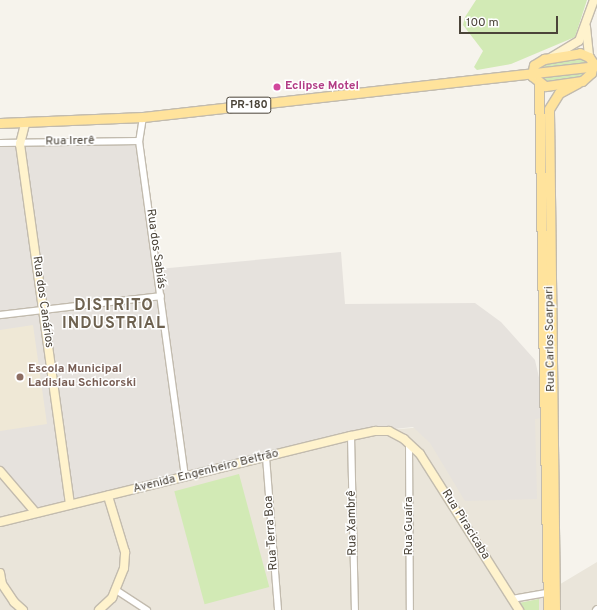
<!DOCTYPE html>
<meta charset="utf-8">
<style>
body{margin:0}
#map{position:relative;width:597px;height:610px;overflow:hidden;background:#f6f3ec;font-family:Overpass,sans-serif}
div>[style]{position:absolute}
.residential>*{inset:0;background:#eae5da}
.industrial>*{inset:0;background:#e6e2dd}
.education>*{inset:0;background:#efe8d6}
.green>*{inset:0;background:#d2eab5;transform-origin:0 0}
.roads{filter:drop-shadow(1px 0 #c2bbae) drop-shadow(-1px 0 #c2bbae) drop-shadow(0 1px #c2bbae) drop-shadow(0 -1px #c2bbae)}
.street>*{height:6px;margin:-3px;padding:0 3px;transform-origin:3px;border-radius:3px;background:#fff}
.secondary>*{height:8px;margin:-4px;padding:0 4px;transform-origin:4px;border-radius:4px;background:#fff3cd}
.primary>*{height:9px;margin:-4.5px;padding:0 4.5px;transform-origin:4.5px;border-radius:4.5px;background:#ffe39c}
.dots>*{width:11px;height:11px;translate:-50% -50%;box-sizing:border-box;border:2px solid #fff;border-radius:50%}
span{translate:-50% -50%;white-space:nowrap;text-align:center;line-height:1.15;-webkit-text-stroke:3px #fff;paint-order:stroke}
.shield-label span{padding:1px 3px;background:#fff;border:1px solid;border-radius:3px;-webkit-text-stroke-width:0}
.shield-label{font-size:11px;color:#4b4439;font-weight:700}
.hotel-label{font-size:12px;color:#b23c85;font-weight:700}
.left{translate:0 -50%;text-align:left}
.street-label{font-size:12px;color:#4b4439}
.education-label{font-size:12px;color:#785e54;font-weight:700}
.district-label{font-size:16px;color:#6e6250;font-weight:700;letter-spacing:1px}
.scale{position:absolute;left:459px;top:16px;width:99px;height:18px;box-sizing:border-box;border:2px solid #4b4439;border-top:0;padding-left:5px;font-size:12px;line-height:14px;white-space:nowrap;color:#4b4439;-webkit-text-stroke:3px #fff;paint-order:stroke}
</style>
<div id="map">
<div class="residential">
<div style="clip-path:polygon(548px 417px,552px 589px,597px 562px,597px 610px,0 610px,0 471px,375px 431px)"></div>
</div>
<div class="industrial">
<div style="clip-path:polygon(139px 141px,158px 269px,341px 252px,345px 304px,475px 303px,501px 322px,535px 360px,548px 417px,535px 419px,537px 499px,465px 501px,430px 443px,413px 427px,375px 431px,36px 513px,0 471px,0 143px)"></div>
</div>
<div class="education">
<div style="clip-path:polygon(33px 325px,47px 424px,0 431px,0 330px)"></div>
</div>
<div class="green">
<div style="clip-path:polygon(476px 0,587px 0,575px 37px,511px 64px,477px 70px,474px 67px,483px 51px,463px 25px,465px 17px)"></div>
<div style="clip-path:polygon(580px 57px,590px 64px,535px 69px,538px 64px)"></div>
<div style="clip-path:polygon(588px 69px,582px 78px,543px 84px,534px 74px)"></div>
<div style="left:239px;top:474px;width:117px;height:67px;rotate:75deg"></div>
<div style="clip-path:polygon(539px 599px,539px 610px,523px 610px,519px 603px)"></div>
</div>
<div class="roads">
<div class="street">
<div style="left:143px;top:117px;width:24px;rotate:99deg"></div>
<div style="left:139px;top:141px;width:339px;rotate:82.2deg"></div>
<div style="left:0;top:143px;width:139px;rotate:-0.8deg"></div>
<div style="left:0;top:315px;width:162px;rotate:-6.7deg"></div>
<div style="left:351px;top:436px;width:174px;rotate:88.7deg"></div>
<div style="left:409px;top:443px;width:167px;rotate:89.7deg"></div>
<div style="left:266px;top:457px;width:153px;rotate:85.5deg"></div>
<div style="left:116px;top:590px;width:37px;rotate:33deg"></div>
<div style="left:512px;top:599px;width:39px;rotate:-10deg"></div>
<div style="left:596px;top:610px;width:1px;rotate:-45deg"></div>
</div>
<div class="secondary">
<div style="left:586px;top:27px;width:30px;rotate:84deg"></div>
<div style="left:552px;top:57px;width:31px;rotate:-31deg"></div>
<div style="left:579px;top:41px;width:44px;rotate:-69.9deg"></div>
<div style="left:25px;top:124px;width:21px;rotate:104deg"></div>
<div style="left:20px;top:144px;width:364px;rotate:82.1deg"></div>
<div style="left:0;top:471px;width:55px;rotate:49.4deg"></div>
<div style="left:0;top:522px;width:361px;rotate:-13.8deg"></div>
<div style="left:351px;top:436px;width:25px;rotate:-12deg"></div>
<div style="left:375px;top:431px;width:14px"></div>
<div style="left:389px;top:431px;width:17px;rotate:28deg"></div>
<div style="left:404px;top:439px;width:22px;rotate:43deg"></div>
<div style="left:420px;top:454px;width:185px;rotate:57.6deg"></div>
<div style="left:0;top:573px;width:11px;rotate:80deg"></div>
<div style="left:2px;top:584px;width:22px;rotate:56deg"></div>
<div style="left:14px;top:602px;width:12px;rotate:42deg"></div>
<div style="left:99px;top:610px;width:18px;rotate:-43deg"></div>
<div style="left:112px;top:598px;width:32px;rotate:-68deg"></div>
<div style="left:124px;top:568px;width:16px;rotate:-86deg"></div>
<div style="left:125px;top:552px;width:59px;rotate:-106.9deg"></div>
</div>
<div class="primary">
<div style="left:580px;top:53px;width:10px;rotate:24deg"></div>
<div style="left:589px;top:57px;width:7px;rotate:56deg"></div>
<div style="left:593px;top:63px;width:10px;rotate:101deg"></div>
<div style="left:591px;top:73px;width:12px;rotate:138deg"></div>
<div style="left:582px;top:81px;width:37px;rotate:172deg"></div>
<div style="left:545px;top:86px;width:16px;rotate:-142deg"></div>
<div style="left:532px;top:76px;width:11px;rotate:-80deg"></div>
<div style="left:534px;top:65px;width:12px;rotate:-31deg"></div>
<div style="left:544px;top:59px;width:36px;rotate:-9deg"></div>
<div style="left:539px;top:84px;width:526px;rotate:89.02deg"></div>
<div style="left:0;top:123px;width:143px;rotate:-2.4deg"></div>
<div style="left:143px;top:117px;width:457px;rotate:-6.4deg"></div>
<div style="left:555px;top:610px;width:501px;rotate:-90.69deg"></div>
<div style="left:549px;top:109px;width:19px;rotate:-58deg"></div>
<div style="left:559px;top:93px;width:21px;rotate:-28deg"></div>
</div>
</div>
<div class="dots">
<div style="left:277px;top:87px;background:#d1479c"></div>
<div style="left:20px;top:377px;background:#8d6e63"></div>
</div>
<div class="shield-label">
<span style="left:249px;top:105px">PR-180</span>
</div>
<div class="hotel-label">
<span class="left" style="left:285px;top:87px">Eclipse Motel</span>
</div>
<div class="street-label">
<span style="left:70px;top:142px;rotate:-1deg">Rua Irerê</span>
<span style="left:155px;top:249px;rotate:82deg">Rua dos Sabiás</span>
<span style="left:42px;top:302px;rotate:82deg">Rua dos Canários</span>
<span style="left:551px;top:339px;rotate:-91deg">Rua Carlos Scarpari</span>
<span style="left:206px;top:472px;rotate:-14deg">Avenida Engenheiro Beltrão</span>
<span style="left:353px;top:523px;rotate:-91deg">Rua Xambrê</span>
<span style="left:465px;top:525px;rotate:58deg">Rua Piracicaba</span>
<span style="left:410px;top:526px;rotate:-90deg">Rua Guaíra</span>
<span style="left:272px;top:533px;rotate:-94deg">Rua Terra Boa</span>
</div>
<div class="education-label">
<span class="left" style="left:28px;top:377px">Escola Municipal<br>Ladislau Schicorski</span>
</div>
<div class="district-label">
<span style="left:114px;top:315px">DISTRITO<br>INDUSTRIAL</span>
</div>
<div class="scale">100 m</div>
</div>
